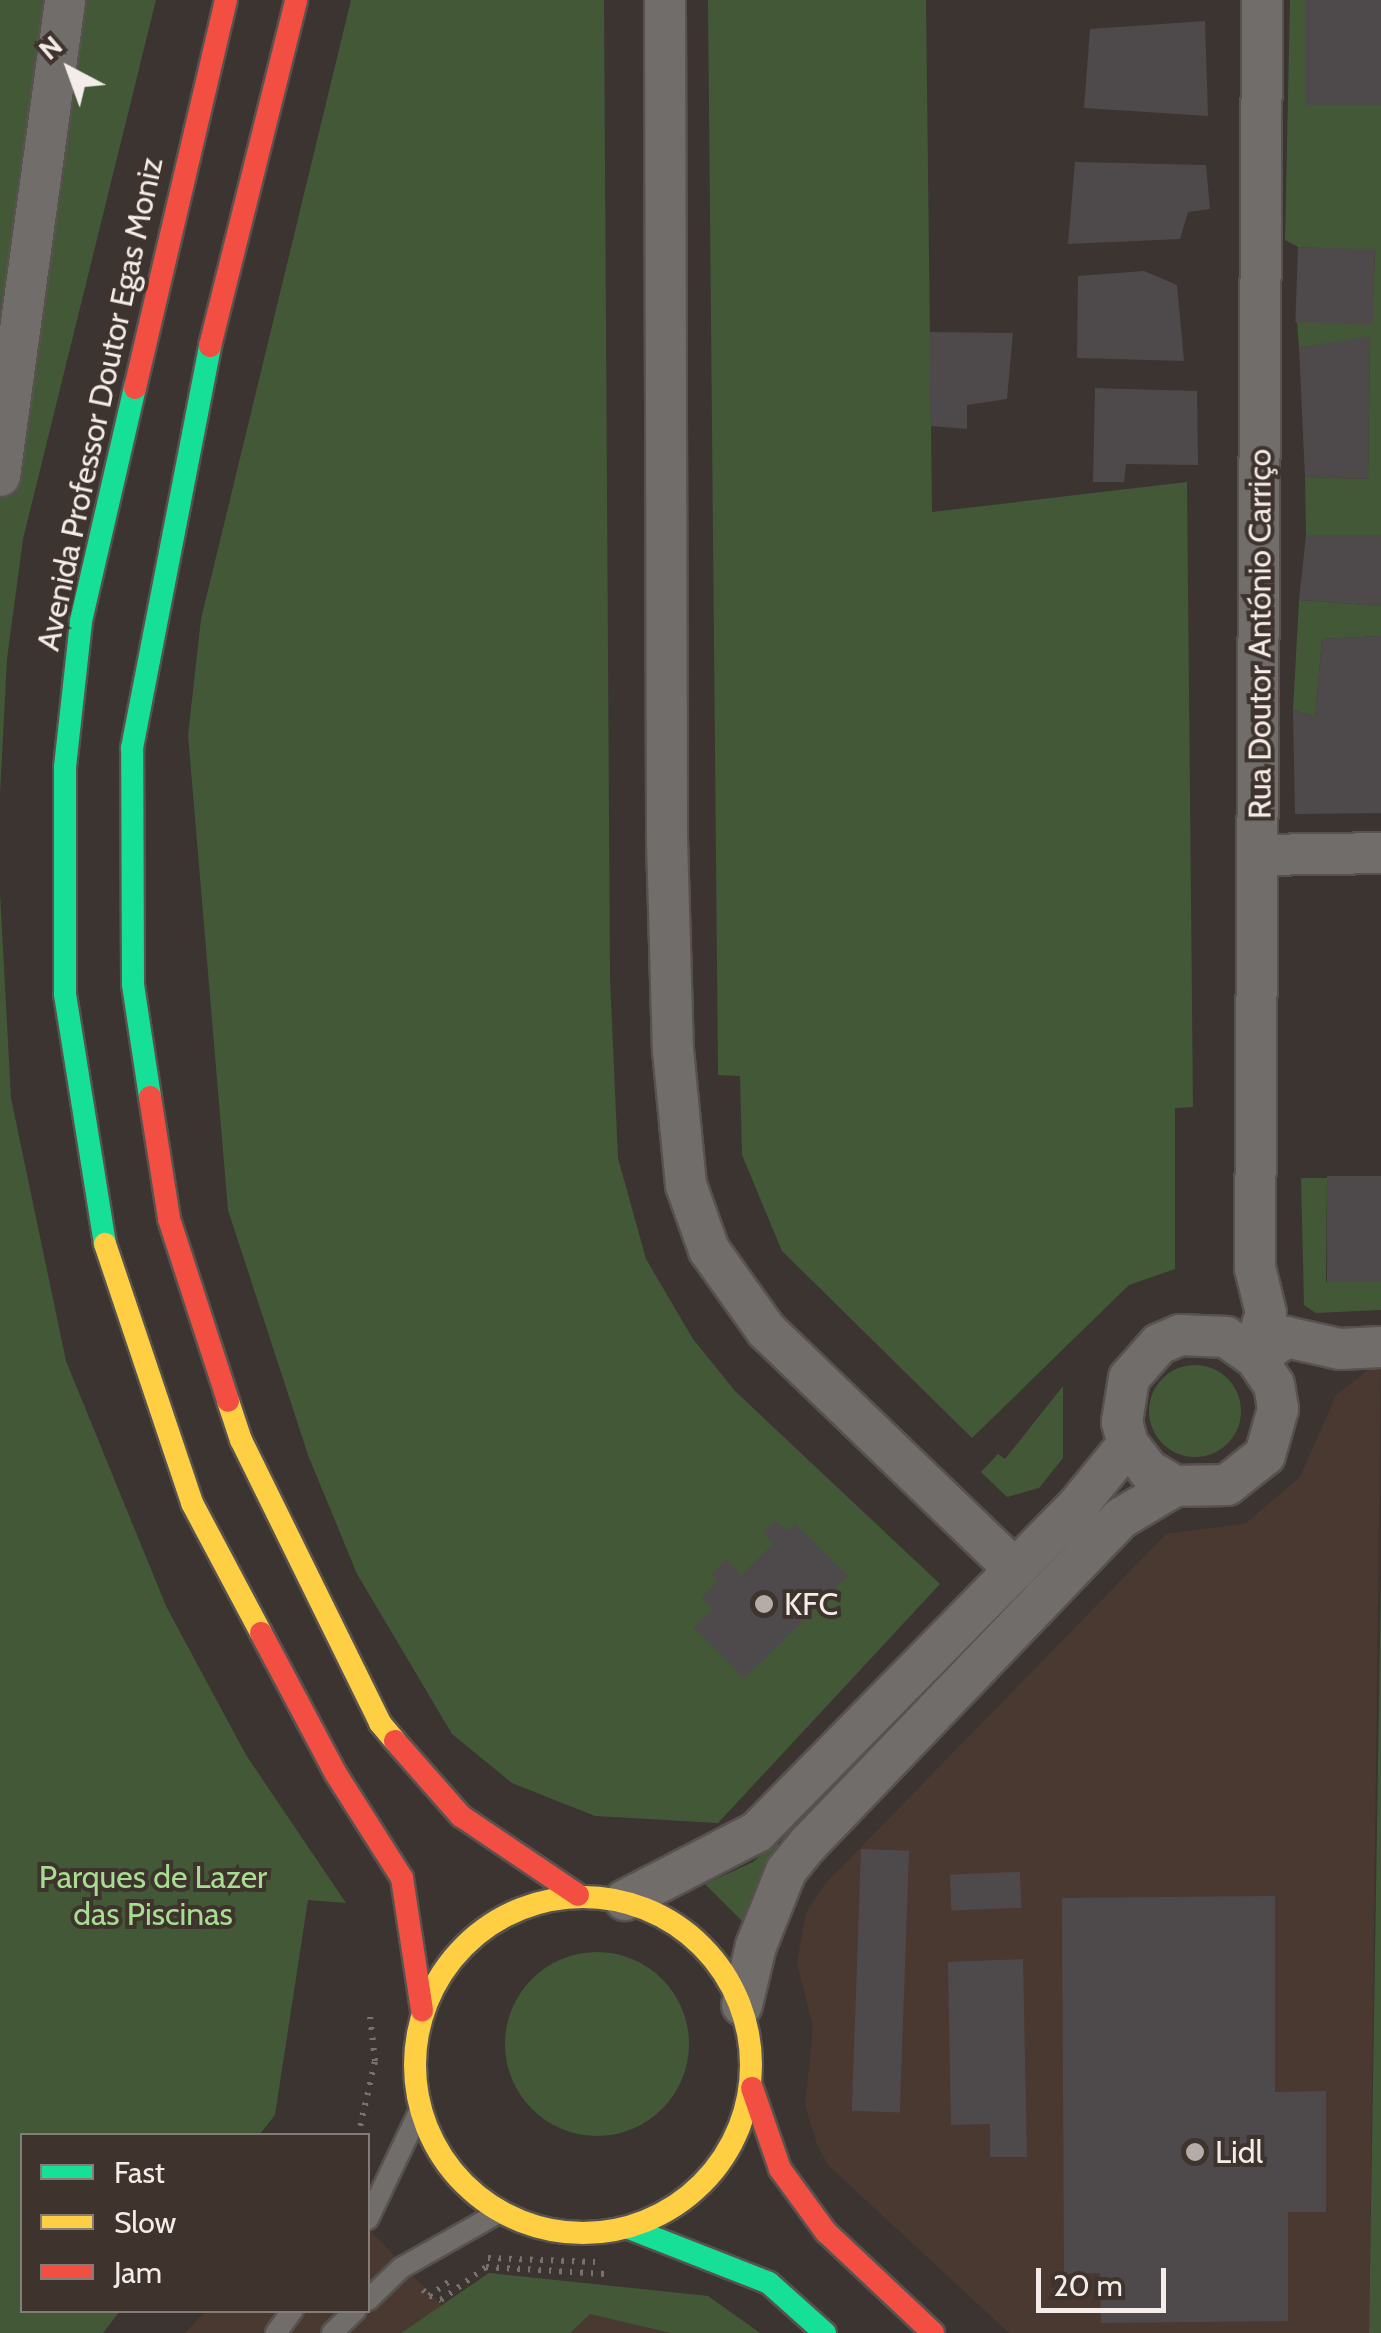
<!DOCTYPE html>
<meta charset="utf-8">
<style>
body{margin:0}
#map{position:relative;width:1381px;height:2333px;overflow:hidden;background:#3b3431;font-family:Cabin,sans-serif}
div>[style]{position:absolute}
.built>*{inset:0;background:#4a3931}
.green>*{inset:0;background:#425837;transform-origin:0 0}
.round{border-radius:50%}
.building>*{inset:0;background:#4e4a4b;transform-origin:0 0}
.path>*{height:6px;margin-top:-3px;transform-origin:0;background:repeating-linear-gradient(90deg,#767270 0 2.5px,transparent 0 10.5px)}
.roads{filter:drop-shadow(2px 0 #58524f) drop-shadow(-2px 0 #58524f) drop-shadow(0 2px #58524f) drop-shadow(0 -2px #58524f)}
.lane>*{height:20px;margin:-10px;padding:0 10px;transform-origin:10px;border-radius:10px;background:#716d6b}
.street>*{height:40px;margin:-20px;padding:0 20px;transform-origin:20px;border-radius:20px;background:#716d6b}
.fast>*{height:22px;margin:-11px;padding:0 11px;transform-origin:11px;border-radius:11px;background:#16e098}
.slow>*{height:22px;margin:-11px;padding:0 11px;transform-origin:11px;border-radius:11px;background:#ffcf43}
.slow>.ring{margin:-11px;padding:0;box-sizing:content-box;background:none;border:22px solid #ffcf43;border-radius:50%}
.jam>*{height:22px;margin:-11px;padding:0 11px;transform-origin:11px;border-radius:11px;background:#f24e42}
.dots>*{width:28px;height:28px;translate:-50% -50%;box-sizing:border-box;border:5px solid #3f332d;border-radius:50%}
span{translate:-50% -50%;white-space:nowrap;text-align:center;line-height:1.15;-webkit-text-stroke:8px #3f332d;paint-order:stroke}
.street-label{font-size:32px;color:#f4ece9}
.poi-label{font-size:32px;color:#f4ece9}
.left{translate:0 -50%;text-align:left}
.park-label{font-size:32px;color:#a6dd91}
.legend{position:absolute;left:20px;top:2133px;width:350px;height:180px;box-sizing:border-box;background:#3f332d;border:2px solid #877d78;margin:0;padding:12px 18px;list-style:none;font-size:30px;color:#f4ece9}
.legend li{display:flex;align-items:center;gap:20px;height:50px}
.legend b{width:50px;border:2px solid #877d78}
.north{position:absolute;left:20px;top:20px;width:100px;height:100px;-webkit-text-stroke:8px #3f332d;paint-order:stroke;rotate:319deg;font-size:28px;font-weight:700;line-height:40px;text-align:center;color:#f4ece9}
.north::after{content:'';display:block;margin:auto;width:35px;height:45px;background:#f4ece9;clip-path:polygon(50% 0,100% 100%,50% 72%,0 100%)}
.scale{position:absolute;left:1036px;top:2268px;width:130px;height:45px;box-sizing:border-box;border:5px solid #f4ece9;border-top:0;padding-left:12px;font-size:30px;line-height:35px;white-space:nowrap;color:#f4ece9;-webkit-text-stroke:8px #3f332d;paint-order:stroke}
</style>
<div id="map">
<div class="built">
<div style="clip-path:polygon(1381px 1360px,1369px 2333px,1009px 2333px,828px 2165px,817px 2144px,805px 2105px,813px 2027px,797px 1963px,806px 1913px,824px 1885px,1166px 1534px,1246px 1523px,1300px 1477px,1336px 1395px)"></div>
<div style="clip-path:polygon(368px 2228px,445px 2309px,489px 2273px,708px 2296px,760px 2333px,185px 2333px,206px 2311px,368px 2310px)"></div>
</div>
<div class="green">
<div style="clip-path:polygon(0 0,156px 0,23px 539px,7px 659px,0 795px)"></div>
<div style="clip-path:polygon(351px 0,604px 0,610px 978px,618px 1158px,646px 1259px,693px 1339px,735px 1391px,940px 1584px,718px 1823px,595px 1816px,512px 1783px,452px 1734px,357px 1574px,308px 1455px,228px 1210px,188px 735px,201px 619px)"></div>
<div style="clip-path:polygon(708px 0,926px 0,932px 512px,1187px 482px,1193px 1107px,1175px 1108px,1175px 1269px,1129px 1285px,972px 1438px,782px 1251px,742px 1155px,740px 1076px,718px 1075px)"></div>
<div style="clip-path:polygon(1290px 0,1381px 0,1381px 535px,1306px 535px,1305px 477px,1368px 479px,1370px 337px,1299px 348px,1297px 322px,1372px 322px,1375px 251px,1298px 247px,1285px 240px)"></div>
<div style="clip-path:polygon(1299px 600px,1381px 606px,1381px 636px,1322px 639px,1315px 717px,1293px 710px)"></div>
<div style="clip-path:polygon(0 892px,11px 1098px,66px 1361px,166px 1606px,246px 1755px,346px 1903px,308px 1900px,275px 2115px,259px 2135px,22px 2136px,22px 2310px,120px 2311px,103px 2333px,0 2333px)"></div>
<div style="clip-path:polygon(1301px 1178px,1327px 1178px,1326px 1282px,1381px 1282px,1381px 1310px,1316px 1313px,1304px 1305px)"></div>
<div class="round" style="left:1149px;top:1365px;width:92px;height:92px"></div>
<div style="clip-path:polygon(1063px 1386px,1063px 1458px,1039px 1488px,1007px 1497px,981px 1472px,998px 1454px,1005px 1459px)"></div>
<div style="left:1072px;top:1532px;width:8px;height:388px;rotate:40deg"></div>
<div style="clip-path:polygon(1381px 1573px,1381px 2333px,1369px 2333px)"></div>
<div style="clip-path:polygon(776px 1841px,782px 1848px,751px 1897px,745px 1924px,705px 1884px,753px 1862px)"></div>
<div class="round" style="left:505px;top:1952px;width:184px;height:184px"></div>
<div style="clip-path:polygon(489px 2273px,708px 2296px,760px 2333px,671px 2333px,590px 2314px,570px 2333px,401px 2333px)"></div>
</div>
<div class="building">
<div style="left:1305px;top:0;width:76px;height:105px"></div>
<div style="clip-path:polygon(1205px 21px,1208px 116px,1084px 108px,1090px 29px)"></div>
<div style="clip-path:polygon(1075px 162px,1206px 165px,1210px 209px,1188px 212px,1180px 239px,1068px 244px)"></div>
<div style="left:1298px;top:247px;width:77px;height:75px;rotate:2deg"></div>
<div style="clip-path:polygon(1144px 271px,1177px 285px,1184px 361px,1077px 358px,1078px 276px)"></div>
<div style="clip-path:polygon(929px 332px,1013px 333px,1007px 399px,967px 405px,967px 429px,931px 426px)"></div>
<div style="clip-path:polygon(1370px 336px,1368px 479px,1305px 477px,1299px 348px)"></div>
<div style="clip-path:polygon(1095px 388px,1197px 391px,1198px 465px,1126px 464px,1124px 482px,1093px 482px)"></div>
<div style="clip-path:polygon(1306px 535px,1381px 535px,1381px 606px,1299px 600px)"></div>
<div style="clip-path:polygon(1381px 636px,1381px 813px,1295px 814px,1293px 710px,1315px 717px,1322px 639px)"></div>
<div style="left:1381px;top:1176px;width:106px;height:54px;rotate:90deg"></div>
<div style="clip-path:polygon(775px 1520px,787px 1531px,795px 1523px,848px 1576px,744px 1679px,693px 1628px,712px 1609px,701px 1598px,718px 1581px,712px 1574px,726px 1559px,741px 1575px,774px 1543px,763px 1532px)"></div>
<div style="left:861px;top:1849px;width:48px;height:262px;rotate:2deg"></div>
<div style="left:1020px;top:1872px;width:36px;height:70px;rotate:88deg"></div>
<div style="clip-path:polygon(1275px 1896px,1275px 2092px,1326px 2091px,1326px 2212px,1288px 2212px,1288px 2321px,1101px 2323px,1100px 2273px,1064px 2274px,1062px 1898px)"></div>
<div style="clip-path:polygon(1023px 1959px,1027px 2157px,990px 2157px,990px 2124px,951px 2125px,948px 1962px)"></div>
</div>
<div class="path">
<div style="left:358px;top:2136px;width:77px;rotate:-77.2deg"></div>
<div style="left:375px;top:2061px;width:45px;rotate:-96.3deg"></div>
<div style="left:488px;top:2258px;width:107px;rotate:2.1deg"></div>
<div style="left:423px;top:2290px;width:8px;rotate:45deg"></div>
<div style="left:429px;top:2296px;width:24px;rotate:-36deg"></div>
<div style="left:430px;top:2296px;width:12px;rotate:20deg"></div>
<div style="left:441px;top:2300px;width:56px;rotate:-36.3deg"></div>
<div style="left:486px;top:2267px;width:120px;rotate:3.3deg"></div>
</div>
<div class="roads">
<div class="lane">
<div style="left:368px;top:2219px;width:121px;rotate:-64.5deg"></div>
<div style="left:368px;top:2300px;width:46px;rotate:-44.1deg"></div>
<div style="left:401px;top:2268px;width:114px;rotate:-29.5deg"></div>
<div style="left:276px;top:2333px;width:29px;rotate:-54deg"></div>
<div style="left:332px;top:2333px;width:33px;rotate:-44deg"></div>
</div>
<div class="street">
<div style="left:665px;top:0;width:839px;rotate:89.86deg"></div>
<div style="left:667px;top:839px;width:211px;rotate:88.4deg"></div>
<div style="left:673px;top:1050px;width:136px;rotate:84.5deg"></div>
<div style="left:686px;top:1185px;width:69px;rotate:70.5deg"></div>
<div style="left:709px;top:1250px;width:98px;rotate:54.5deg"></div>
<div style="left:766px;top:1330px;width:346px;rotate:43.9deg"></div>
<div style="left:0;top:476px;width:480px;rotate:-82.2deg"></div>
<div style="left:1259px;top:855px;width:122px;rotate:-0.9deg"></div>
<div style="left:1253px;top:1355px;width:44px;rotate:-72.8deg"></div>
<div style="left:1266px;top:1313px;width:46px;rotate:-103.7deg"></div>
<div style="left:1255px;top:1268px;width:1268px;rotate:-89.68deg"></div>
<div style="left:1256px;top:1358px;width:37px;rotate:-35deg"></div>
<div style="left:1286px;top:1337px;width:55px;rotate:12.5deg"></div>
<div style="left:1340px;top:1349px;width:41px;rotate:-2.8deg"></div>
<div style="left:625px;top:1900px;width:148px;rotate:-27.3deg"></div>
<div style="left:757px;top:1832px;width:460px;rotate:-45.5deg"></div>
<div style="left:1079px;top:1504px;width:77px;rotate:-50.8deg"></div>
<div style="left:742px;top:2005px;width:61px;rotate:-76.7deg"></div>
<div style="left:756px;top:1946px;width:81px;rotate:-68.2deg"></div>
<div style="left:786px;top:1871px;width:36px;rotate:-51deg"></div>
<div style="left:809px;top:1843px;width:451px;rotate:-46.2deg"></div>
<div style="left:1121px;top:1518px;width:63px;rotate:-30.7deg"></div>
<div style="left:1175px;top:1486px;width:52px;rotate:-1.1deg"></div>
<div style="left:1227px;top:1485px;width:48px;rotate:-38.3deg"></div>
<div style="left:1265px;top:1455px;width:48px;rotate:-74.2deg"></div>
<div style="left:1278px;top:1409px;width:24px;rotate:-99deg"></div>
<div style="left:1274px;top:1385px;width:32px;rotate:-124deg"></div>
<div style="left:1256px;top:1358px;width:37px;rotate:-145deg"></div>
<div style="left:1226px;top:1337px;width:46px;rotate:-177.5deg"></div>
<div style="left:1180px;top:1335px;width:23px;rotate:157deg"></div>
<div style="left:1159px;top:1344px;width:45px;rotate:131.4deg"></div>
<div style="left:1129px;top:1378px;width:45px;rotate:99deg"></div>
<div style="left:1122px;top:1422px;width:23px;rotate:75deg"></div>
<div style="left:1128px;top:1444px;width:33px;rotate:52deg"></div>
<div style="left:1148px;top:1470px;width:31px;rotate:31deg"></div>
</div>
<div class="fast">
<div style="left:150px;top:1097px;width:114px;rotate:-98.6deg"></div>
<div style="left:133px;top:984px;width:236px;rotate:-90.2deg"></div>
<div style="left:132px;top:748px;width:409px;rotate:-79deg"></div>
<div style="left:105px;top:1244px;width:253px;rotate:-99.1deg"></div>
<div style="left:65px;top:994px;width:227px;rotate:-90deg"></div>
<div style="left:65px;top:767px;width:147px;rotate:-83.7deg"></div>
<div style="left:81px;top:621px;width:239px;rotate:-77deg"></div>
<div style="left:629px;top:2228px;width:150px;rotate:21.4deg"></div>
<div style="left:769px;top:2283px;width:75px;rotate:41.8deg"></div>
</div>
<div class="slow">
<div style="left:105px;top:1244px;width:273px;rotate:71.4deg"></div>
<div style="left:192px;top:1503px;width:147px;rotate:62deg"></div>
<div style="left:228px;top:1401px;width:41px;rotate:71.6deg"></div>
<div style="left:241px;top:1440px;width:315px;rotate:63.8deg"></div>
<div style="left:380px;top:1723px;width:23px;rotate:50deg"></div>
<div class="ring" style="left:415px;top:1897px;width:314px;height:314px"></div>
</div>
<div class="jam">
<div style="left:210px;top:346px;width:357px;rotate:-76deg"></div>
<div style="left:135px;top:388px;width:399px;rotate:-76.8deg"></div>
<div style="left:150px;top:1097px;width:123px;rotate:81.1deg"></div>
<div style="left:169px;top:1219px;width:191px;rotate:72deg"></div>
<div style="left:261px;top:1633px;width:160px;rotate:62deg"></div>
<div style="left:336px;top:1774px;width:123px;rotate:57.6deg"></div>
<div style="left:402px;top:1878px;width:134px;rotate:81.4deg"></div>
<div style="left:395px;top:1741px;width:100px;rotate:48.7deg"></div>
<div style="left:461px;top:1816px;width:141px;rotate:34deg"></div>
<div style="left:752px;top:2088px;width:86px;rotate:70.9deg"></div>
<div style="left:780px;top:2169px;width:78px;rotate:53.9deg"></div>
<div style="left:826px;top:2232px;width:147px;rotate:43.3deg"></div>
</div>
</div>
<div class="dots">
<div style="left:764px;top:1604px;background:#b3aca9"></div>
<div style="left:1195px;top:2152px;background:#b3aca9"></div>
</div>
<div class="street-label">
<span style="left:100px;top:404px;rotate:-78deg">Avenida Professor Doutor Egas Moniz</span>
<span style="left:1260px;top:634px;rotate:-90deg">Rua Doutor António Carriço</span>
</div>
<div class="poi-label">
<span class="left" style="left:784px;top:1604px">KFC</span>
<span class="left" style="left:1215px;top:2152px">Lidl</span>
</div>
<div class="park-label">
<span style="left:153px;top:1896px">Parques de Lazer<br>das Piscinas</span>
</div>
<ul class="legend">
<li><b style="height:12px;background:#16e098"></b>Fast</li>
<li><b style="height:12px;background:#ffcf43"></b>Slow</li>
<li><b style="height:12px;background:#f24e42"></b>Jam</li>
</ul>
<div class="north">N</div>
<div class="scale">20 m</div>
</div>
